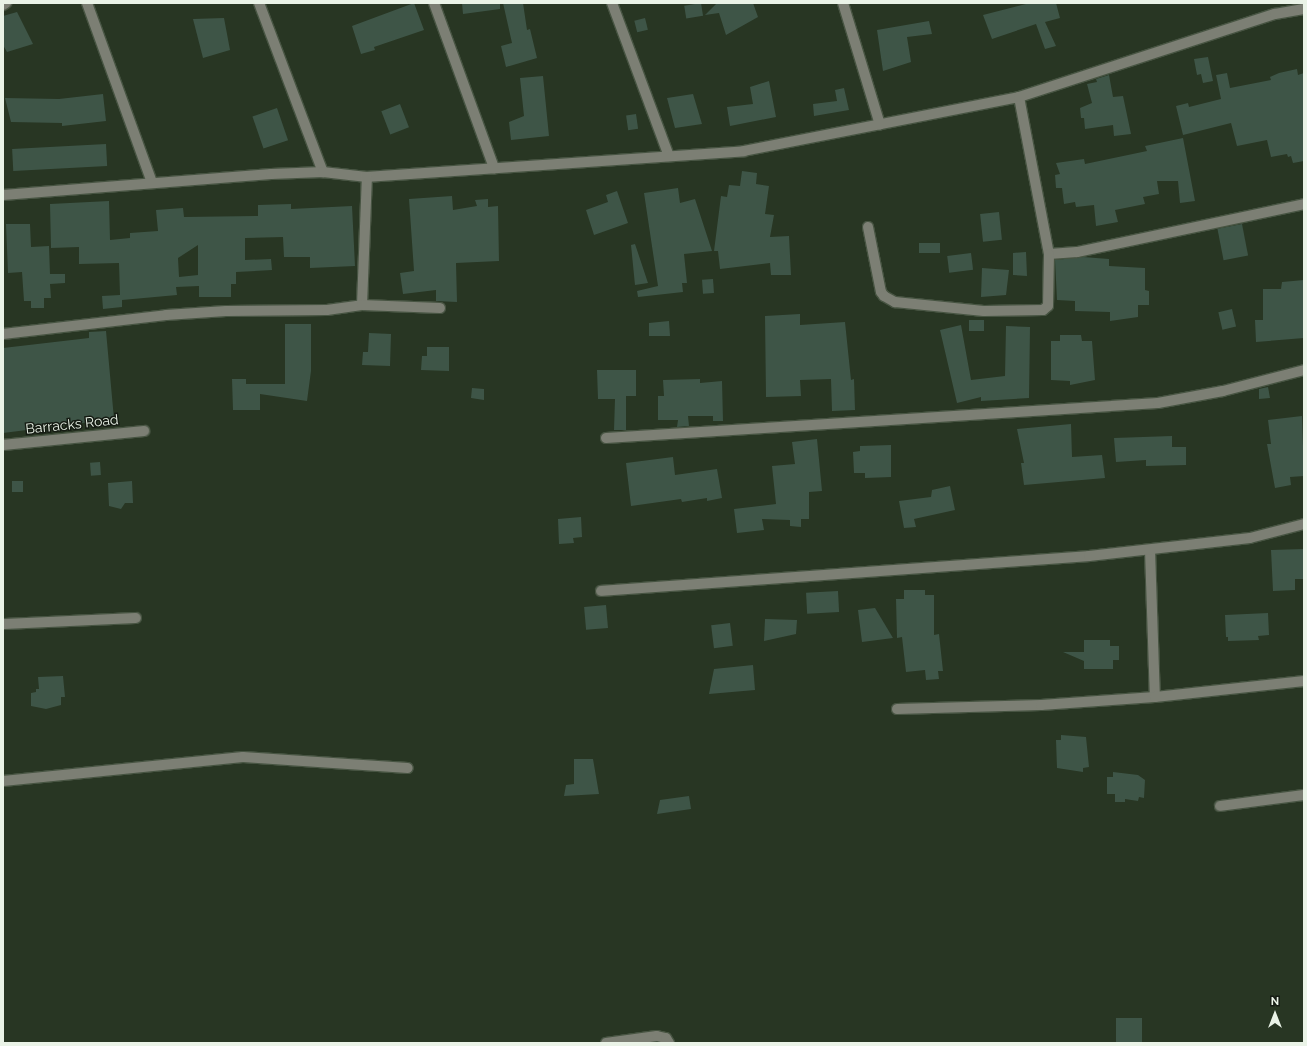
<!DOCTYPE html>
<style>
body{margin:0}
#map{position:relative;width:1307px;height:1046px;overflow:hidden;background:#283623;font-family:Raleway,sans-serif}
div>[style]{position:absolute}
.building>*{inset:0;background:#3e5547;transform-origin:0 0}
.roads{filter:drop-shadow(1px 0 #475442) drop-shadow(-1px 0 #475442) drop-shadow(0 1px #475442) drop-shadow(0 -1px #475442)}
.minor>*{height:10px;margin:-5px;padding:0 5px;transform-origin:5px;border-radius:5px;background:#7c7f74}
span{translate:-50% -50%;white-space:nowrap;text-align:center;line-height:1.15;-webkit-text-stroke:3px #151b13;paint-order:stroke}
.street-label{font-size:14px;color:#eaf3e7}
.frame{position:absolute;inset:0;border:4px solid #eaf3e7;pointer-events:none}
.north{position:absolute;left:1255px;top:994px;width:40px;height:40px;-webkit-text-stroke:3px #151b13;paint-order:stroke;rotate:0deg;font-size:11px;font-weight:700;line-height:16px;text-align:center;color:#eaf3e7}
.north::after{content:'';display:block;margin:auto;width:14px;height:18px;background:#eaf3e7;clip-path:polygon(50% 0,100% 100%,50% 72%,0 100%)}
</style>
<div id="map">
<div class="building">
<div style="clip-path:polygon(414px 3px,424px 30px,374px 47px,375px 50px,361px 54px,352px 26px)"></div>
<div style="clip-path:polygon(462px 3px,500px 3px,500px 9px,463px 14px)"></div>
<div style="clip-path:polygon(503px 3px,523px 3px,527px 30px,530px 29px,537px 58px,506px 67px,501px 46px,512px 43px)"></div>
<div style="left:701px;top:3px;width:13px;height:17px;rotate:81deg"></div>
<div style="clip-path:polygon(717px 3px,753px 3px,758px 17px,726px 35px,719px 13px,705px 15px)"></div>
<div style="clip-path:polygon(1030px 3px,1056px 3px,1060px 18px,1045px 22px,1056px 46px,1045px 49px,1036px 24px,992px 39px,983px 15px)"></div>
<div style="clip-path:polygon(17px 12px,33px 44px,7px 52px,3px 45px,3px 16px)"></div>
<div style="clip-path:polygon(224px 18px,230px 50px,203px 58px,193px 19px)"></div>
<div style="left:645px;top:18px;width:12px;height:11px;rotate:76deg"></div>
<div style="clip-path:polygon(929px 21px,932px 34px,907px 37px,911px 62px,883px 71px,877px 30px)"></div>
<div style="clip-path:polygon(1208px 57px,1213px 81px,1203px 83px,1201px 74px,1197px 75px,1194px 59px)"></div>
<div style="clip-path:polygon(1297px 69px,1298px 75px,1304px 73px,1304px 161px,1293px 163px,1291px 156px,1288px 157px,1287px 154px,1271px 157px,1267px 140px,1237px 146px,1231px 123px,1183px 135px,1176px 106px,1188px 103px,1189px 107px,1221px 99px,1216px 75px,1227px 73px,1230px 88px,1271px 80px,1270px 77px,1279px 73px)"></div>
<div style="clip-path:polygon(1109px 75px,1113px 97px,1123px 96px,1131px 134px,1114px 136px,1113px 125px,1085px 129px,1084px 118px,1081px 118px,1080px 108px,1092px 103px,1087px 84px,1097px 82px,1096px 79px)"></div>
<div style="clip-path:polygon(543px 76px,549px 136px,511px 140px,509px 122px,524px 116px,520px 78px)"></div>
<div style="clip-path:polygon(769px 81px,776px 117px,730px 126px,727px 107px,753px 104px,750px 87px)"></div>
<div style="clip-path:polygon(844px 88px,849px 110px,814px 116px,813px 104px,837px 101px,835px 90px)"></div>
<div style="clip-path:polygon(103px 94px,106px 121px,62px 126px,62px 123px,11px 122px,5px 98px,59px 99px)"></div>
<div style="clip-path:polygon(693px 94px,702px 124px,675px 128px,667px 98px)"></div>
<div style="left:400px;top:104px;width:25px;height:20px;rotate:69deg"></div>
<div style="left:277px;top:108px;width:34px;height:26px;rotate:71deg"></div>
<div style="left:636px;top:114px;width:15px;height:10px;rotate:82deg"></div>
<div style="clip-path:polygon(1183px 138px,1195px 201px,1180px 203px,1178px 181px,1157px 181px,1159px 194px,1143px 197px,1145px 204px,1115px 210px,1118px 222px,1096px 226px,1094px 205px,1076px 207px,1075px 202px,1064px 204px,1062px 188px,1056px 188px,1055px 175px,1060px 174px,1056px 163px,1084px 159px,1085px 164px,1147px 151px,1145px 146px)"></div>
<div style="left:106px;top:144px;width:22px;height:94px;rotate:87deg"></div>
<div style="clip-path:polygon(742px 171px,757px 173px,756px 184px,769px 186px,765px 214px,774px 215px,770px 237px,789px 236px,791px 275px,771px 275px,770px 263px,720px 269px,718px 251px,714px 251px,721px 196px,727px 197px,729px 185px,740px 186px)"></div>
<div style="clip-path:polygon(678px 188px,680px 203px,695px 199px,712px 251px,684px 254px,687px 283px,682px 283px,683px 292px,638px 297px,637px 291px,658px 286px,644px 193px)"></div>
<div style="clip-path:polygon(617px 191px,628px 223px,594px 235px,586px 210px,608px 202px,606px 195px)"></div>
<div style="clip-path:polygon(452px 196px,453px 210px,477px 206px,475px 200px,488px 199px,488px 207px,498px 206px,499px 261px,456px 263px,457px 302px,436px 301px,436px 290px,403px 294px,400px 273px,414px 271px,409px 199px)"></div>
<div style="clip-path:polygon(evenodd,109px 201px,110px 240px,130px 238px,130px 233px,158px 231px,156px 210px,183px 208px,184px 217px,258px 216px,258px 205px,291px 204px,291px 209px,352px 206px,355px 266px,310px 268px,310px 257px,284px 257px,283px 237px,245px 238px,245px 260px,271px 259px,272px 270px,236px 272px,236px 284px,231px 284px,231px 297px,199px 297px,199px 286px,176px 287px,177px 295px,122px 300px,122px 307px,103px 309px,102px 296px,120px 295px,119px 263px,79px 264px,79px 247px,51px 248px,50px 204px,109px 201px,198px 245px,198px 275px,179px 277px,178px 258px,198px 245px)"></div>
<div style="left:999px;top:212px;width:28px;height:19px;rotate:84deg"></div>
<div style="clip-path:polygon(6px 224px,30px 224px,31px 247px,49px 246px,50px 274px,65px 274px,65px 283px,50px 284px,51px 298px,44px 298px,44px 308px,31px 308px,31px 301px,24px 301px,22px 272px,8px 273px)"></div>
<div style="left:1242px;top:224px;width:32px;height:25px;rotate:79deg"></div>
<div style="left:940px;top:243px;width:10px;height:21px;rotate:90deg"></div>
<div style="clip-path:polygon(635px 244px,648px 283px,635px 285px,631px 245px)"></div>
<div style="clip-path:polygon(1026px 252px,1027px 276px,1013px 275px,1013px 253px)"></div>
<div style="left:971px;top:253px;width:17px;height:24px;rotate:83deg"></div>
<div style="clip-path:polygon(1083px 257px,1109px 259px,1109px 266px,1145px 268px,1145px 290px,1149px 291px,1149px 305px,1138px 305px,1138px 317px,1110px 321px,1110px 312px,1075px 311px,1075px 301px,1057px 300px,1055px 260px)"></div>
<div style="clip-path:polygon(982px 268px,1009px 270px,1006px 295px,981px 297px)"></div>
<div style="left:713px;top:279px;width:14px;height:11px;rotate:86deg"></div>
<div style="clip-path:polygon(1304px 280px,1304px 338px,1256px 342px,1255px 320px,1263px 320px,1263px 289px,1281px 289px,1282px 282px)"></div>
<div style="left:1232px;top:309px;width:18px;height:14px;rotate:77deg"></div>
<div style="clip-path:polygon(800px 314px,800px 325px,845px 322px,851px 380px,854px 379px,855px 410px,832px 411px,831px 379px,800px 380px,801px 396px,766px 397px,765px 316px)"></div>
<div style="left:969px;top:320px;width:15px;height:11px"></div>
<div style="clip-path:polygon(669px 321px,670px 336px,649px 336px,649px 323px)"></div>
<div style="clip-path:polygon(285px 324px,311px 324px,311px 371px,307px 401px,260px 394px,260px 410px,233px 410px,232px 379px,246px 379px,246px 384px,285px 384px)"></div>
<div style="clip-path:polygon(961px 325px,971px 380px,1005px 376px,1006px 326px,1030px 327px,1029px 398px,981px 401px,981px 397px,957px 403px,940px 330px)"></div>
<div style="clip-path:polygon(106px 331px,114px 419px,3px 433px,3px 348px,89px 338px,89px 332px)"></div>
<div style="clip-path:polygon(369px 333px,391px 334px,390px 366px,362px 365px,363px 352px,368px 352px)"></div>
<div style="clip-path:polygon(1060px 335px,1081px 335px,1082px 341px,1092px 341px,1095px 380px,1070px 385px,1070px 381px,1051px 380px,1051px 341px,1060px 341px)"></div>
<div style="clip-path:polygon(427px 347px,449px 347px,449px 371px,421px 370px,422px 356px,427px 356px)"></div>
<div style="clip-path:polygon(597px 370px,636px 370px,636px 396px,626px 396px,626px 430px,614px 430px,615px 399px,598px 399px)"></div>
<div style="clip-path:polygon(700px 379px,700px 383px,722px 381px,723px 421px,713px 421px,713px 416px,688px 416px,689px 426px,677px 427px,678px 420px,658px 420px,658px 396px,664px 396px,663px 380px)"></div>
<div style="clip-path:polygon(1268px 387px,1270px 398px,1259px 399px,1259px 389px)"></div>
<div style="clip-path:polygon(472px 388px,484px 389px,484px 400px,471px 398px)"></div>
<div style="clip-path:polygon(1302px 416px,1304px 476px,1290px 477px,1291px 485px,1275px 488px,1267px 444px,1271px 444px,1268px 420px)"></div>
<div style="clip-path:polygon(1071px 424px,1072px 457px,1102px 455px,1105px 478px,1024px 485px,1021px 463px,1024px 463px,1017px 429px)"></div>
<div style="clip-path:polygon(1172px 436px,1172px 447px,1186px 447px,1186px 465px,1146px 466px,1146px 460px,1116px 462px,1114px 438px)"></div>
<div style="clip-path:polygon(817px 439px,822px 491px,809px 492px,809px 519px,801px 519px,801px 527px,790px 526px,790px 520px,762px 519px,764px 530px,737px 533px,734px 509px,776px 504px,772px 466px,795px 464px,792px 442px)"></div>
<div style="clip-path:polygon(891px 445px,891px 477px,865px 478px,865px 473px,854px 473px,853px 452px,860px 451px,860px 446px)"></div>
<div style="clip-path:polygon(673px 457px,675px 475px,717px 469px,722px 498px,707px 501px,707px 498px,682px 502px,681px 499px,631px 506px,626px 463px)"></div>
<div style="left:100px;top:462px;width:13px;height:10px;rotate:86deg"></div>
<div style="left:12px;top:481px;width:11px;height:11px"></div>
<div style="clip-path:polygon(132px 481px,133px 503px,125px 503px,121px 509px,109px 506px,108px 483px)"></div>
<div style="clip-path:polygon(950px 486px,955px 510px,914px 519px,916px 527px,904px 528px,899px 501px,931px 497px,932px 490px)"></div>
<div style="clip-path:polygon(581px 517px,582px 537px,573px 538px,574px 543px,559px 544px,558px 519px)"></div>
<div style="clip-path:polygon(1304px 549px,1304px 579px,1295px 579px,1295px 590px,1273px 591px,1271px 550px)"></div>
<div style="clip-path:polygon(904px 590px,925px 590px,925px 595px,934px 595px,934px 635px,939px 634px,943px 671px,938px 671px,939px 679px,926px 680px,925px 670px,906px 672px,902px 637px,897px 638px,896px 599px,904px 599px)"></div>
<div style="left:838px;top:591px;width:21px;height:32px;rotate:87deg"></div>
<div style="left:606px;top:605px;width:23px;height:22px;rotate:85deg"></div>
<div style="clip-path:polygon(875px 608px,893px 638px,862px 642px,858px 610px)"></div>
<div style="clip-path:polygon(1268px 613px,1269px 635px,1258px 636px,1259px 640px,1228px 641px,1228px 637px,1226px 637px,1225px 615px)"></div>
<div style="clip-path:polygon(765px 619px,797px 620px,796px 634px,764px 641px)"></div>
<div style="left:730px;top:623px;width:23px;height:19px;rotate:83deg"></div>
<div style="clip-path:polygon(1084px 640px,1110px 640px,1110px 646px,1119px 646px,1119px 660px,1113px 660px,1113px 669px,1084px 669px,1084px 661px,1063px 652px,1084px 652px)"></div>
<div style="clip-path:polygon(753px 665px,755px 690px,709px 694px,714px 669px)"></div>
<div style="clip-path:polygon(63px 676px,65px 697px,61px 697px,61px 705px,46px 709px,31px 706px,31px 693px,36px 692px,36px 689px,39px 689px,38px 677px)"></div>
<div style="clip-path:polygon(1061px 735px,1086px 737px,1089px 767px,1083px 768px,1083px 772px,1057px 768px,1056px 740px,1061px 740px)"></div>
<div style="clip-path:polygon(574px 759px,593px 759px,599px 794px,564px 796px,566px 785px,574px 784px)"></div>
<div style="clip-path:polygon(1113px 772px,1138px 775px,1145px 780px,1144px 798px,1139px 797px,1138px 801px,1125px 799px,1125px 802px,1115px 802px,1115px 794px,1107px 794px,1107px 777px,1113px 777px)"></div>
<div style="clip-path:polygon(689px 796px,691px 809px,657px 814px,660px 800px)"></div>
<div style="left:1116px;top:1018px;width:26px;height:25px"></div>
</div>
<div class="roads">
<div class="minor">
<div style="left:87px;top:3px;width:191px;rotate:70.1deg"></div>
<div style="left:259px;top:3px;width:181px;rotate:69.3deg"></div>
<div style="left:434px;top:3px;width:176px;rotate:70deg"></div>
<div style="left:612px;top:3px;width:163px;rotate:69.6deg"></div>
<div style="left:843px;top:3px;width:127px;rotate:73.1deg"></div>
<div style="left:3px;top:5px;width:4px;rotate:-34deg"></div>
<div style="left:1019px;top:97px;width:160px;rotate:79.2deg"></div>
<div style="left:1049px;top:254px;width:28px;rotate:-4deg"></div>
<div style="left:1077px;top:252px;width:232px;rotate:-11.9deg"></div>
<div style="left:3px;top:195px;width:269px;rotate:-4.5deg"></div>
<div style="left:271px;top:174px;width:52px;rotate:-2.2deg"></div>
<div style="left:323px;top:172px;width:44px;rotate:6.5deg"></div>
<div style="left:367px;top:177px;width:378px;rotate:-3.9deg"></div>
<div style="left:744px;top:151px;width:280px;rotate:-11.1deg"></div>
<div style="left:1019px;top:97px;width:269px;rotate:-18deg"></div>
<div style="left:1275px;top:14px;width:29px;rotate:-10deg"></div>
<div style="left:868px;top:227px;width:66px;rotate:78.7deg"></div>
<div style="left:881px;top:292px;width:5px;rotate:53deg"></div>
<div style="left:884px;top:296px;width:13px;rotate:29deg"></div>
<div style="left:895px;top:302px;width:89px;rotate:5.8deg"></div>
<div style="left:984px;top:311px;width:59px;rotate:-1deg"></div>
<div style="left:1043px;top:310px;width:6px;rotate:-39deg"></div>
<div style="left:1048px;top:306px;width:52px;rotate:-88.9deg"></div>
<div style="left:362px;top:305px;width:128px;rotate:-87.8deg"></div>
<div style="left:3px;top:334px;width:164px;rotate:-6.6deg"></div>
<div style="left:166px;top:315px;width:60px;rotate:-3.8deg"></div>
<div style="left:226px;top:311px;width:101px;rotate:-0.6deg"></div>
<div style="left:327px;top:310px;width:35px;rotate:-8deg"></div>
<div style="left:362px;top:305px;width:78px;rotate:2.2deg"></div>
<div style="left:606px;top:438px;width:553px;rotate:-3.63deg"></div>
<div style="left:1158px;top:403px;width:66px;rotate:-10.5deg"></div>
<div style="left:1223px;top:391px;width:84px;rotate:-14.5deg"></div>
<div style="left:3px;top:445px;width:142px;rotate:-5.7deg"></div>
<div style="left:1150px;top:550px;width:147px;rotate:88.1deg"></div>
<div style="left:601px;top:591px;width:489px;rotate:-4.1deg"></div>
<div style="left:1089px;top:556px;width:162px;rotate:-6.4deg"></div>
<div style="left:1250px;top:538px;width:56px;rotate:-14.5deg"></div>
<div style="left:3px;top:624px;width:133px;rotate:-2.6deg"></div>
<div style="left:897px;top:709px;width:144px;rotate:-1.6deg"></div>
<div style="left:1041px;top:705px;width:114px;rotate:-4deg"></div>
<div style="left:1155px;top:697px;width:150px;rotate:-6.1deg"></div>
<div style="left:3px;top:781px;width:241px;rotate:-5.7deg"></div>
<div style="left:243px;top:757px;width:165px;rotate:3.8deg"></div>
<div style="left:1220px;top:806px;width:85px;rotate:-7.5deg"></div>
<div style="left:606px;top:1043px;width:51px;rotate:-7.8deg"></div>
<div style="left:657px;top:1036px;width:9px;rotate:13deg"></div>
<div style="left:666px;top:1038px;width:6px;rotate:59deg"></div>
</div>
</div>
<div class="street-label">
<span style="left:72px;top:424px;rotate:-6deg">Barracks Road</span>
</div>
<div class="frame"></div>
<div class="north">N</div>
</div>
